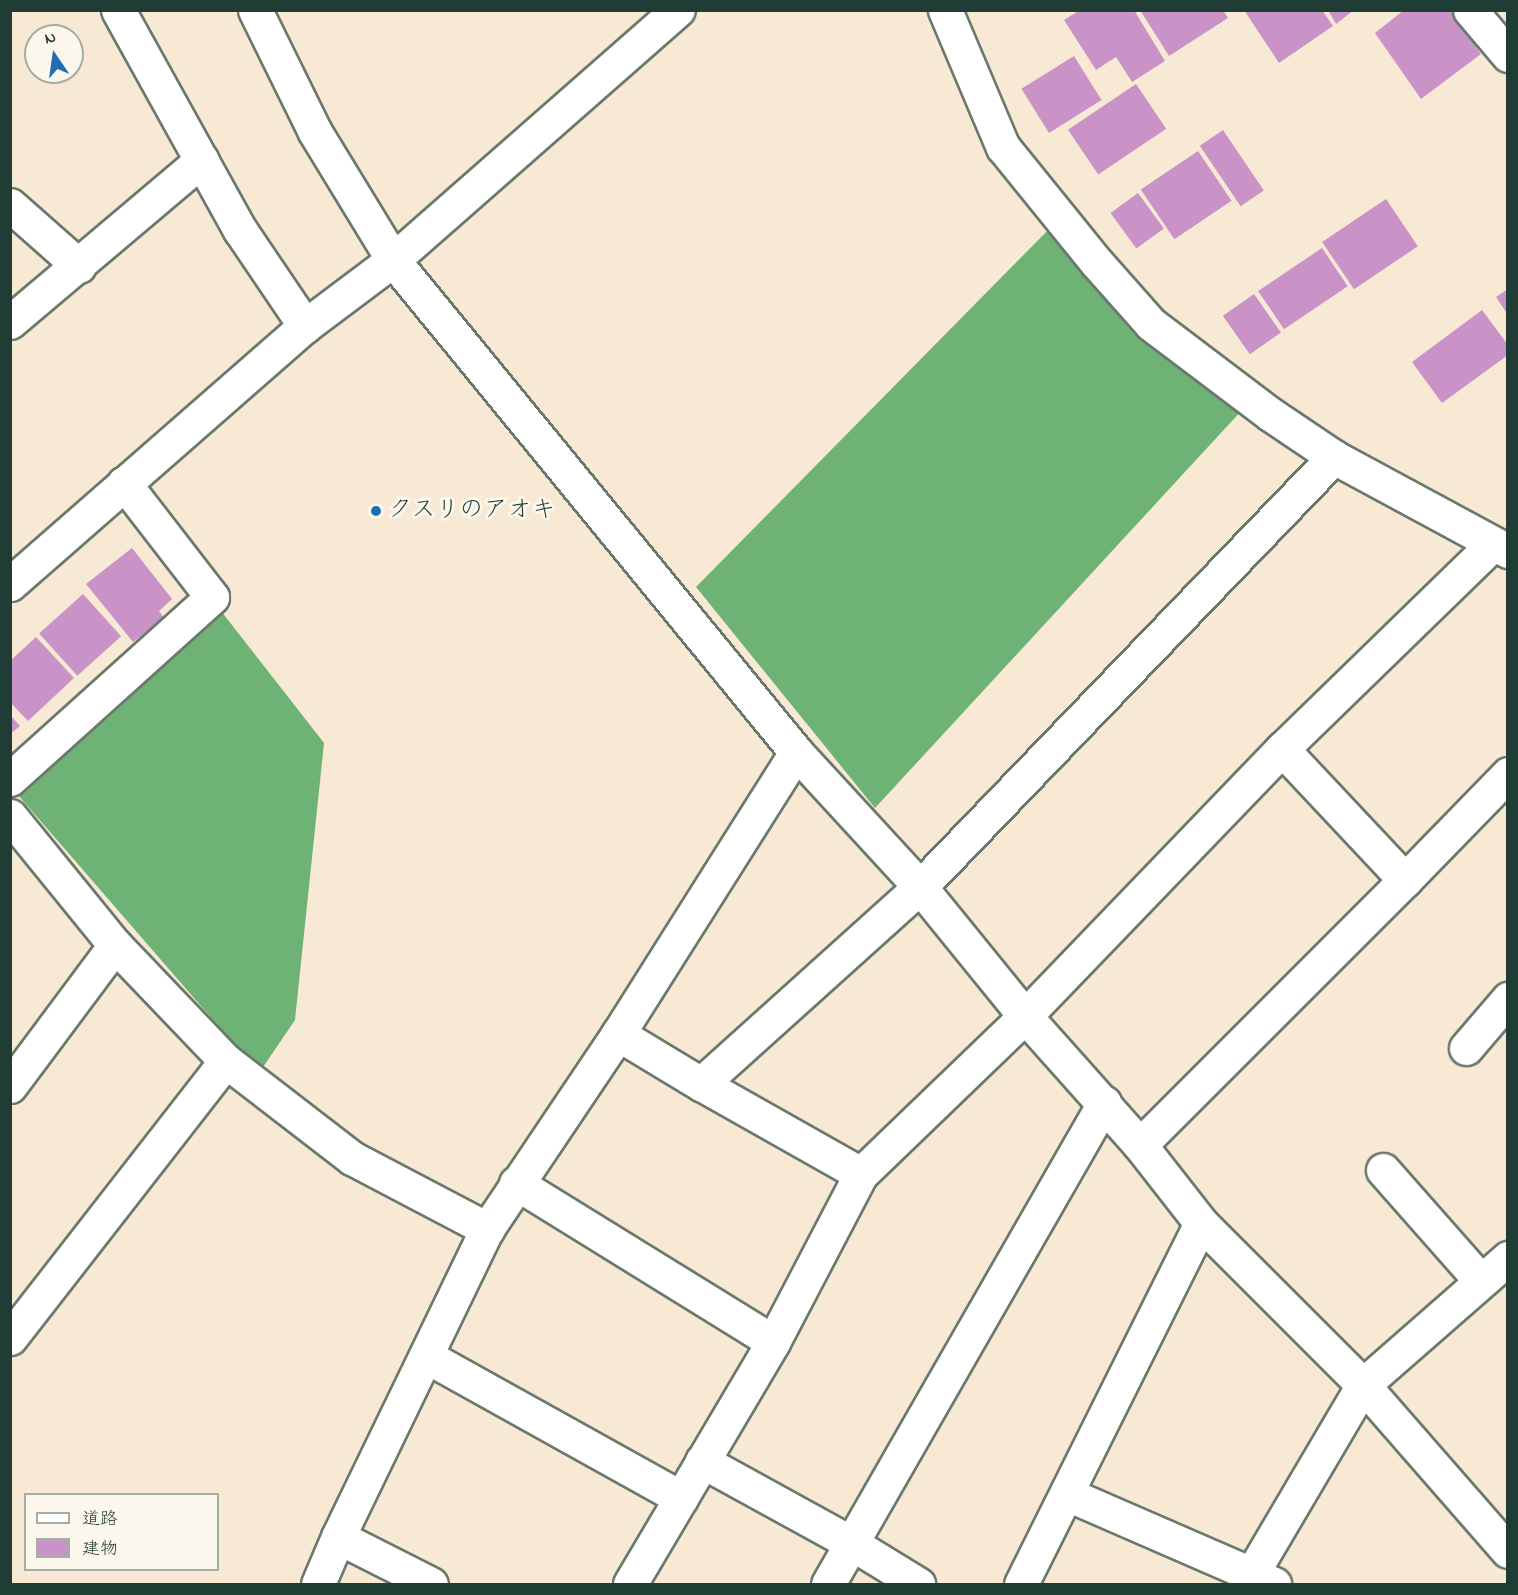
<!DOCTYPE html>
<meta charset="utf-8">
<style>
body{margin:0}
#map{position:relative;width:1518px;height:1595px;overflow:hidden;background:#f7e9d4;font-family:"Indie Flower","Klee One",sans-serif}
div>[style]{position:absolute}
.forest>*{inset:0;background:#6eb276}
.building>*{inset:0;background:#c993c8;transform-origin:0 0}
.roads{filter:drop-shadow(2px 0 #6b796c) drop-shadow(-2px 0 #6b796c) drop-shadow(0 2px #6b796c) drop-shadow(0 -2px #6b796c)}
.minor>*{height:33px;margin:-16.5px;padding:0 16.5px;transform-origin:16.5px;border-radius:16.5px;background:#fff}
.tertiary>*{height:33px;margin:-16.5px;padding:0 16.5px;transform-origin:16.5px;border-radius:16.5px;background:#fff}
.dots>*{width:16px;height:16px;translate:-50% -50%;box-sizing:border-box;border:3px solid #fbf7ec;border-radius:50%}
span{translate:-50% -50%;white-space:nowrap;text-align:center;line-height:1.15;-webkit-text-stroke:6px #fbf7ec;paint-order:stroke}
.poi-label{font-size:24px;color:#1f3d34}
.left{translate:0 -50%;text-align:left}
.frame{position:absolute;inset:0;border:12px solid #1f3d34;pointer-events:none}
.legend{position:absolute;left:24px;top:1493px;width:195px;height:78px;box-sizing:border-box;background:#fbf7ec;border:2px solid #a3ada2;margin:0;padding:8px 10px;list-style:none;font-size:18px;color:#1f3d34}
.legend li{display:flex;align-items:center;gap:12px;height:30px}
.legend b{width:30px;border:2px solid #a3ada2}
.north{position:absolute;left:24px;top:24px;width:60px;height:60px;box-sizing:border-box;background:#fbf7ec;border:2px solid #a3ada2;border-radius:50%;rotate:347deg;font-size:16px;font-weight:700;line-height:24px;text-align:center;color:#1f3d34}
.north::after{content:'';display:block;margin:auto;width:21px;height:27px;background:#1f6fb2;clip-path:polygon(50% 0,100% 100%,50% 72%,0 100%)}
</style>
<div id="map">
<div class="forest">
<div style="clip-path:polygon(1061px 217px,1125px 315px,1255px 396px,875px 808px,696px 587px)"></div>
<div style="clip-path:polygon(221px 611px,324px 743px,295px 1020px,259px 1073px,18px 795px)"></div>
</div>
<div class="building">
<div style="clip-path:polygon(1080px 10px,1134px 10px,1165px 61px,1132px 82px,1116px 57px,1096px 70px,1064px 20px)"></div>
<div style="clip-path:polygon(1140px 10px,1223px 10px,1228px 18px,1169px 56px)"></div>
<div style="clip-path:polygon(1244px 10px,1322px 10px,1333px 26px,1279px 63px)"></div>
<div style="clip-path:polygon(1328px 10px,1354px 10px,1336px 24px)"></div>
<div style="clip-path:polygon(1404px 10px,1450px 10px,1481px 54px,1421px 99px,1375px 33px)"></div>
<div style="left:1074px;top:56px;width:52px;height:62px;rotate:58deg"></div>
<div style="left:1136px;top:84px;width:54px;height:82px;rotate:56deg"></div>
<div style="left:1223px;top:130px;width:73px;height:28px;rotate:56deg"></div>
<div style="left:1198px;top:151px;width:60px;height:69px;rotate:56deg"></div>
<div style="left:1138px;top:193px;width:44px;height:34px;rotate:54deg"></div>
<div style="left:1386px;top:199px;width:57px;height:77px;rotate:56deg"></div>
<div style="left:1322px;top:248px;width:46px;height:77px;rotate:56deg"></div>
<div style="clip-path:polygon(1508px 289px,1508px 315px,1496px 297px)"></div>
<div style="left:1254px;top:294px;width:47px;height:38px;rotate:55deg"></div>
<div style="clip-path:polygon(1482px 310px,1508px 345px,1508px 355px,1442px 403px,1412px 362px)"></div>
<div style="clip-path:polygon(132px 548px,172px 599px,159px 611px,164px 618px,133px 642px,86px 584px)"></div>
<div style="left:83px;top:594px;width:57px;height:59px;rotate:48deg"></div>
<div style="clip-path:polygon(36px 637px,74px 678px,28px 721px,10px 702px,10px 661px)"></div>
<div style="clip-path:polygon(10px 715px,20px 726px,10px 734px)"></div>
</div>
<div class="roads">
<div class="minor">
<div style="left:118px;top:10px;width:252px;rotate:61deg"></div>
<div style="left:240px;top:230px;width:116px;rotate:55.9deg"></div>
<div style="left:255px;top:10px;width:136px;rotate:63.8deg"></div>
<div style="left:315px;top:132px;width:150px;rotate:58.6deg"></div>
<div style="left:393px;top:260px;width:636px;rotate:50.68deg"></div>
<div style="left:796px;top:752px;width:183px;rotate:47.4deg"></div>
<div style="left:920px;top:887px;width:166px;rotate:50.9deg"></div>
<div style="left:1025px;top:1016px;width:173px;rotate:48.3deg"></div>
<div style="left:1140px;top:1145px;width:99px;rotate:52deg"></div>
<div style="left:1201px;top:1223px;width:229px;rotate:45deg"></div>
<div style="left:1363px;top:1385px;width:220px;rotate:48.9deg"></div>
<div style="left:945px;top:10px;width:149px;rotate:67.1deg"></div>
<div style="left:1003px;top:147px;width:149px;rotate:51deg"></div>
<div style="left:1097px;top:263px;width:81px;rotate:48.5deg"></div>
<div style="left:1151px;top:324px;width:149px;rotate:37.1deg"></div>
<div style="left:1270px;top:414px;width:77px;rotate:33.9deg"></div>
<div style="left:1334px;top:457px;width:198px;rotate:28.4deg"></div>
<div style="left:1470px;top:10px;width:59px;rotate:49.8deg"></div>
<div style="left:10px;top:205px;width:92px;rotate:41.5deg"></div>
<div style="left:10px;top:322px;width:251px;rotate:-40.2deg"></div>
<div style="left:1282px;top:749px;width:180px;rotate:46.8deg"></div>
<div style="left:1405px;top:880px;width:148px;rotate:-45.8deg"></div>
<div style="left:10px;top:779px;width:272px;rotate:-42deg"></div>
<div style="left:212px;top:597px;width:144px;rotate:-127.7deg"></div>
<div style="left:10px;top:816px;width:166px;rotate:50.9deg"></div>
<div style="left:115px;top:945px;width:161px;rotate:46.3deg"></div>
<div style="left:226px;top:1061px;width:159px;rotate:37.6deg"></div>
<div style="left:352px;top:1158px;width:153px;rotate:27.7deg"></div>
<div style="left:618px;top:1034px;width:97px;rotate:31.1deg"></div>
<div style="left:1466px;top:1048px;width:65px;rotate:-49.4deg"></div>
<div style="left:10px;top:1086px;width:176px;rotate:-53.3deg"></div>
<div style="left:1140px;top:1145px;width:375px;rotate:-45deg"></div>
<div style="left:1383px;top:1170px;width:148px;rotate:48.6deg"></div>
<div style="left:861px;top:1174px;width:184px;rotate:-150.6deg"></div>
<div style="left:701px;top:1084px;width:295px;rotate:-42deg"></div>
<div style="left:920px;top:887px;width:597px;rotate:-46.09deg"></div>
<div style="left:516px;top:1183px;width:302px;rotate:31.7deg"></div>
<div style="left:10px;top:1338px;width:351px;rotate:-52.1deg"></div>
<div style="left:426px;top:1356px;width:292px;rotate:29.1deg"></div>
<div style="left:702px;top:1461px;width:170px;rotate:28.8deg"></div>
<div style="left:851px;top:1543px;width:79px;rotate:31.5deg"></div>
<div style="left:1067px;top:1494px;width:226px;rotate:23.5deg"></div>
<div style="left:338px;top:1537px;width:104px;rotate:26.8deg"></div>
<div style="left:1251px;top:1575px;width:221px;rotate:-59.5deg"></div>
<div style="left:1363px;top:1385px;width:193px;rotate:-41.2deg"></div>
<div style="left:318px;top:1584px;width:51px;rotate:-66.9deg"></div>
<div style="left:338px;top:1537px;width:342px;rotate:-64.2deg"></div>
<div style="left:487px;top:1229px;width:235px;rotate:-56.1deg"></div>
<div style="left:618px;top:1034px;width:333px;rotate:-57.7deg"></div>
<div style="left:630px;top:1584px;width:281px;rotate:-59.4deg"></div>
<div style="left:773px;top:1342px;width:190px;rotate:-62.4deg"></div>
<div style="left:861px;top:1174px;width:228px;rotate:-43.9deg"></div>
<div style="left:1025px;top:1016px;width:371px;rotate:-46.1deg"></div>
<div style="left:1282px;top:749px;width:294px;rotate:-44.2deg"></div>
<div style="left:828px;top:1584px;width:555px;rotate:-60.15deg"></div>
<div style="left:1021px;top:1584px;width:403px;rotate:-63.5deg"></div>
</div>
<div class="tertiary">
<div style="left:10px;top:584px;width:392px;rotate:-41.2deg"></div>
<div style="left:305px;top:326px;width:110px;rotate:-36.9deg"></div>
<div style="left:393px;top:260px;width:379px;rotate:-41.3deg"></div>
</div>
</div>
<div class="dots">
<div style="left:376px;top:511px;background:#1f6fb2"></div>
</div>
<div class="poi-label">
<span class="left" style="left:388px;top:511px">クスリのアオキ</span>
</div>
<div class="frame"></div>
<ul class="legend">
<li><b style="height:8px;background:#fff"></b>道路</li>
<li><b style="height:16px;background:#c993c8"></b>建物</li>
</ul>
<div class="north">N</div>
</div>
